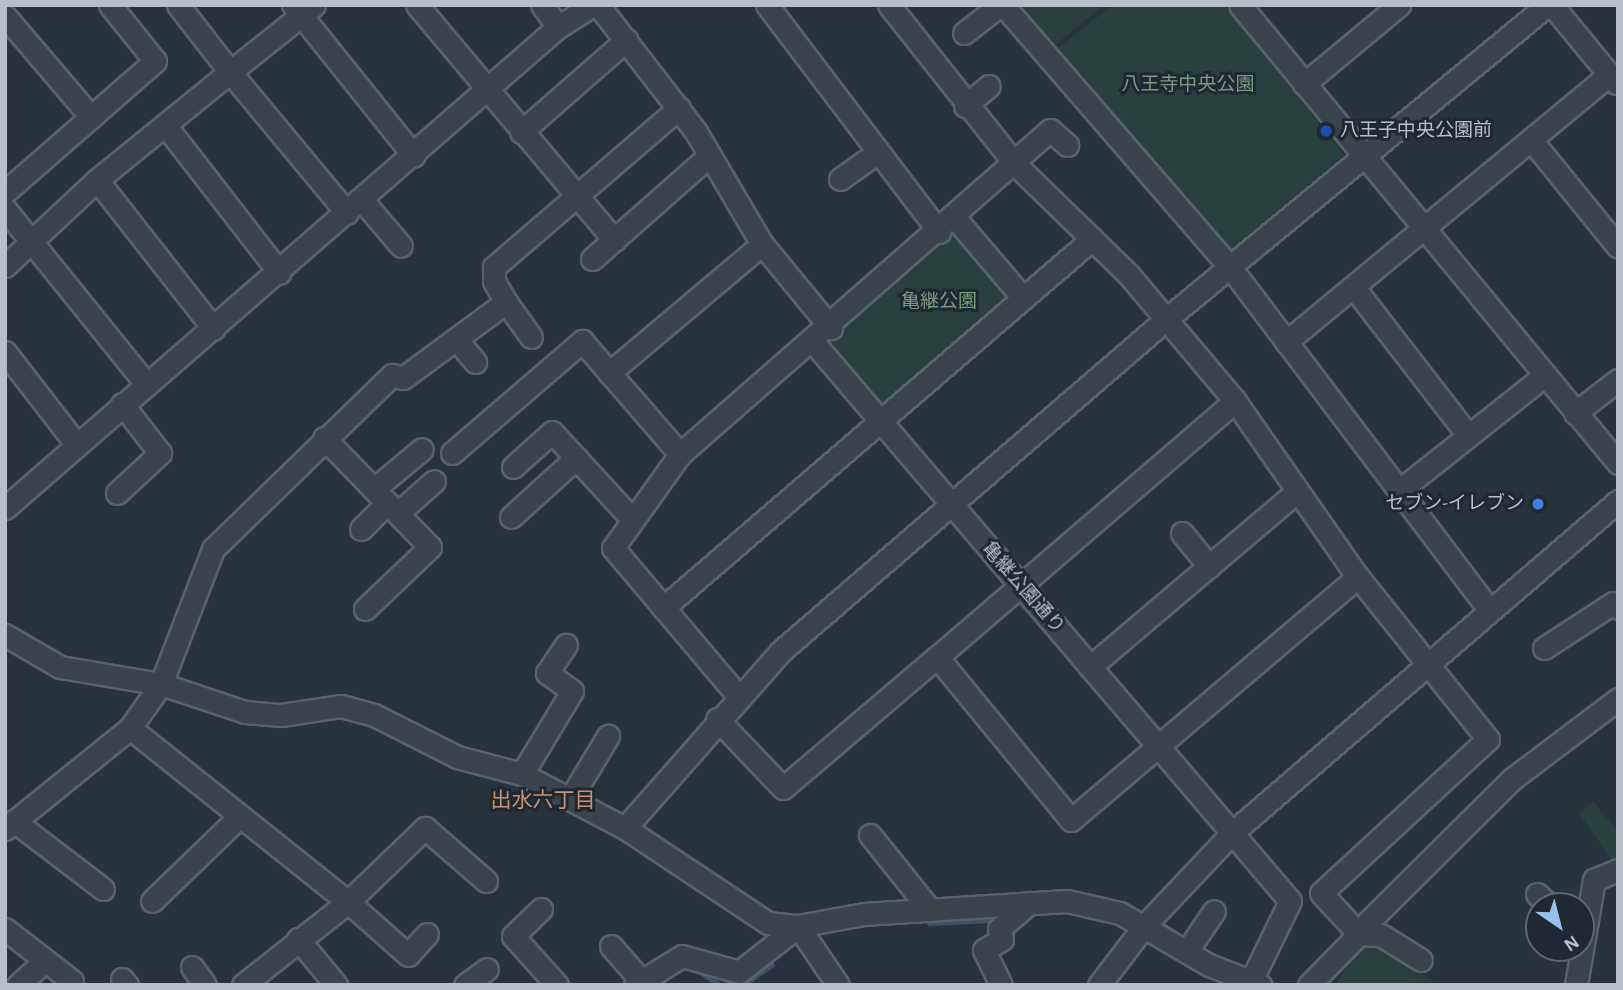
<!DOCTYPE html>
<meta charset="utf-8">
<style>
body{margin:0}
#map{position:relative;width:1623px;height:990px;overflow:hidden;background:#28333d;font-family:"Alegreya Sans","Noto Sans JP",sans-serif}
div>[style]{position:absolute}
.green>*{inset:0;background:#2a403f;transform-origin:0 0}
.stream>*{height:4.5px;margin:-2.25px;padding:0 2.25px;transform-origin:2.25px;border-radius:2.25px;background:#3f5264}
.roads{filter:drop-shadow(2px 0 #59626b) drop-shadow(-2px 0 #59626b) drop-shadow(0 2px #59626b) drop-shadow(0 -2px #59626b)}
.minor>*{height:21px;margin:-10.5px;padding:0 10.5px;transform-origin:10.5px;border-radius:10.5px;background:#3b444d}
.dots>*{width:19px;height:19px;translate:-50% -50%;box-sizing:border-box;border:4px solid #202933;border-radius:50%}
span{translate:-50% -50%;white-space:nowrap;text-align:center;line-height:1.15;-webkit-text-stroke:6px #202933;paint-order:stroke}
.park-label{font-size:19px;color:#789c7d}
.poi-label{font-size:19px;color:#b8bfc8}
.left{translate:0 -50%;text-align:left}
.right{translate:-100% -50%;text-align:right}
.street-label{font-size:19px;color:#b8bfc8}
.neighbourhood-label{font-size:21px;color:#cb9070}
.frame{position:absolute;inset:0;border:7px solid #b8bfc8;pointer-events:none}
.north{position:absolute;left:1525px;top:892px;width:70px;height:70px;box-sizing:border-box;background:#202933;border:2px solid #5d656f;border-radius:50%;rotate:145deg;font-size:19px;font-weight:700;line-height:28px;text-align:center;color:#b8bfc8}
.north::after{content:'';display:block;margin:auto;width:24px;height:32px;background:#97c0ee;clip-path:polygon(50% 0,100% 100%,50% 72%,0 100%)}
</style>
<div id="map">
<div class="green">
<div style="clip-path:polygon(1021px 5px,1104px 5px,1051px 48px)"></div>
<div style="clip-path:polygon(1113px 5px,1224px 5px,1344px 155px,1229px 251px,1054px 51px)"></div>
<div style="left:955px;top:225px;width:96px;height:179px;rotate:51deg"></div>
<div style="clip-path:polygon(1593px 801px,1618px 832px,1617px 868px,1579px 813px)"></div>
<div style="clip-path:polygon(1376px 938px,1433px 982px,1335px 985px,1365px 940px)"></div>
</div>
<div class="stream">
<div style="left:1159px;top:922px;width:30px;rotate:33deg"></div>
<div style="left:929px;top:923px;width:65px;rotate:-2.6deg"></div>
<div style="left:694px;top:968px;width:31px;rotate:33deg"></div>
<div style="left:1265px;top:981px;width:11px;rotate:22deg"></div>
<div style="left:743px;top:985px;width:35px;rotate:-35deg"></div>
</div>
<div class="roads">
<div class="minor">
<div style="left:293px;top:5px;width:193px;rotate:51.3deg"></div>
<div style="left:314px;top:5px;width:107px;rotate:141.4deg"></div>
<div style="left:230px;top:72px;width:183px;rotate:50.3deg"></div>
<div style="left:417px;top:5px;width:307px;rotate:50deg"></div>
<div style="left:598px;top:5px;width:160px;rotate:52.3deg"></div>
<div style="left:696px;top:132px;width:130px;rotate:59.5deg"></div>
<div style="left:762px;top:244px;width:109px;rotate:50.6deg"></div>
<div style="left:767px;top:5px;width:285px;rotate:52.8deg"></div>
<div style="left:889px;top:5px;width:203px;rotate:51.6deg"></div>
<div style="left:1015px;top:164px;width:159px;rotate:44.2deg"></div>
<div style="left:1129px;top:275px;width:165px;rotate:49.9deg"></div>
<div style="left:1235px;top:401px;width:215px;rotate:55.1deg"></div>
<div style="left:1358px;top:577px;width:208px;rotate:51.3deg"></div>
<div style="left:1488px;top:739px;width:227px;rotate:137.3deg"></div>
<div style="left:1321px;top:893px;width:56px;rotate:47.2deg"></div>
<div style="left:1359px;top:934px;width:22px;rotate:3deg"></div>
<div style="left:1381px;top:935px;width:47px;rotate:32deg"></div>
<div style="left:1003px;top:5px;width:347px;rotate:49.1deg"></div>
<div style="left:1230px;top:267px;width:429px;rotate:52.9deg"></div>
<div style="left:1240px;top:5px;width:594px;rotate:50.47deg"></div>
<div style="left:1552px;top:5px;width:101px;rotate:50.6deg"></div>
<div style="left:5px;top:16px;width:133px;rotate:49.6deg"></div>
<div style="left:558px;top:27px;width:41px;rotate:-32.2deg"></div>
<div style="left:964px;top:33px;width:46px;rotate:-37.9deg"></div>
<div style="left:1304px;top:84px;width:124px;rotate:-39.7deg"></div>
<div style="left:965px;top:106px;width:31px;rotate:-40deg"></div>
<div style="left:165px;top:125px;width:187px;rotate:52.2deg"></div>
<div style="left:521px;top:132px;width:140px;rotate:-41.2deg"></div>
<div style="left:1532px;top:141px;width:136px;rotate:50.9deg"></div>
<div style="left:840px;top:179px;width:47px;rotate:-35.4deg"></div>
<div style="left:97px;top:180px;width:189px;rotate:51.9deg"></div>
<div style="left:5px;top:192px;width:199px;rotate:-41.1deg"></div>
<div style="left:155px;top:61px;width:72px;rotate:-128.8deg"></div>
<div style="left:362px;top:200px;width:60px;rotate:49.7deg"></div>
<div style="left:5px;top:209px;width:225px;rotate:51.1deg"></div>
<div style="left:955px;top:218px;width:105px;rotate:49.6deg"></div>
<div style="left:592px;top:259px;width:157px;rotate:-41.4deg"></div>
<div style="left:5px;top:266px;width:126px;rotate:-43.1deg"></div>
<div style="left:97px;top:180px;width:171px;rotate:-39.1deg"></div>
<div style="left:230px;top:72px;width:85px;rotate:-127.8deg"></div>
<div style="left:1355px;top:289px;width:185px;rotate:52.3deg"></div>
<div style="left:506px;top:302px;width:43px;rotate:54.5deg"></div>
<div style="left:456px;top:339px;width:30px;rotate:50deg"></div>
<div style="left:1286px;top:342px;width:419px;rotate:-39.6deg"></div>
<div style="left:814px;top:343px;width:733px;rotate:49.53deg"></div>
<div style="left:1290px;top:901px;width:89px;rotate:116deg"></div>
<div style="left:1251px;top:981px;width:9px;rotate:153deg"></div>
<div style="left:5px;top:352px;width:116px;rotate:52.3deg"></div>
<div style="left:609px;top:373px;width:200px;rotate:-40.1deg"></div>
<div style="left:1235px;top:401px;width:393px;rotate:139.3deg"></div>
<div style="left:937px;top:657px;width:211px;rotate:50.6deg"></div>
<div style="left:1071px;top:820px;width:376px;rotate:-40.3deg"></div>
<div style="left:1575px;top:413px;width:54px;rotate:-37.5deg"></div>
<div style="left:324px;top:438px;width:152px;rotate:45.8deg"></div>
<div style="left:430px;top:547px;width:90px;rotate:136.4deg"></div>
<div style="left:452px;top:453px;width:172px;rotate:-40.7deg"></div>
<div style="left:582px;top:341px;width:150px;rotate:49.1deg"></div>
<div style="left:513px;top:467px;width:52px;rotate:-41.9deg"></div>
<div style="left:552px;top:432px;width:118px;rotate:47.4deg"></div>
<div style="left:374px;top:489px;width:62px;rotate:-39.8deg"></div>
<div style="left:1400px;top:490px;width:185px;rotate:-38.4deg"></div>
<div style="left:117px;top:493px;width:59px;rotate:-42.9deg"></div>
<div style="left:160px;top:453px;width:62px;rotate:-127.8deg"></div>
<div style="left:5px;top:508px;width:733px;rotate:-41.02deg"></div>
<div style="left:558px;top:27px;width:27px;rotate:-126deg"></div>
<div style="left:398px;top:513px;width:48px;rotate:-41.6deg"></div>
<div style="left:511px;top:517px;width:88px;rotate:-42.2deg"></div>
<div style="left:361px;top:529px;width:37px;rotate:-45deg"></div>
<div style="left:1182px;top:533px;width:43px;rotate:50.7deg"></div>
<div style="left:663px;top:608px;width:566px;rotate:-40.7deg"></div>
<div style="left:5px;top:635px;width:64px;rotate:30.2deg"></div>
<div style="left:60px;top:667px;width:102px;rotate:9.6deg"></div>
<div style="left:161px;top:684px;width:89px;rotate:18.4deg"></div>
<div style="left:245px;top:712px;width:36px;rotate:5deg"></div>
<div style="left:281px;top:715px;width:61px;rotate:-8.5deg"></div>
<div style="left:341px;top:706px;width:34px;rotate:15deg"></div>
<div style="left:374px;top:715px;width:93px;rotate:26.8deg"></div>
<div style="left:457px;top:757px;width:67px;rotate:14.7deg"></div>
<div style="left:522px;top:774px;width:116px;rotate:27.7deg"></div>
<div style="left:625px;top:828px;width:172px;rotate:33.6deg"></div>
<div style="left:768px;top:923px;width:30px;rotate:6deg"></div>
<div style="left:798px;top:926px;width:67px;rotate:-10.3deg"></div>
<div style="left:864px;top:914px;width:203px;rotate:-3.7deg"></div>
<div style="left:1067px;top:901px;width:54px;rotate:12.8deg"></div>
<div style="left:1120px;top:913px;width:103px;rotate:30.3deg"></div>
<div style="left:1209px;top:965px;width:55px;rotate:21.4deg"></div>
<div style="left:1544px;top:648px;width:82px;rotate:-33.1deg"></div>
<div style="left:1613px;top:603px;width:7px;rotate:45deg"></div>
<div style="left:1090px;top:667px;width:270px;rotate:-40.3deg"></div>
<div style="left:739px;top:697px;width:195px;rotate:-130.2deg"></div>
<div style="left:613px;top:548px;width:115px;rotate:-54.5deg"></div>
<div style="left:680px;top:454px;width:492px;rotate:-41.2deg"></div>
<div style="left:1050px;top:130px;width:23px;rotate:41deg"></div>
<div style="left:717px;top:719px;width:95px;rotate:46.3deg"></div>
<div style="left:783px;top:788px;width:202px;rotate:-40.4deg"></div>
<div style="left:130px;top:728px;width:279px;rotate:38.6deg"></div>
<div style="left:348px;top:902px;width:134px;rotate:141.7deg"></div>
<div style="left:522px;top:774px;width:97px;rotate:-58.9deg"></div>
<div style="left:572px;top:691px;width:31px;rotate:-144deg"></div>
<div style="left:547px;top:673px;width:34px;rotate:-56deg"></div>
<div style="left:570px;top:799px;width:74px;rotate:-58.9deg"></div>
<div style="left:14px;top:821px;width:112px;rotate:37.4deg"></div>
<div style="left:625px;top:828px;width:236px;rotate:-48.6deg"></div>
<div style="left:781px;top:651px;width:506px;rotate:-40.75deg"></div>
<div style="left:1164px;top:321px;width:497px;rotate:-39.5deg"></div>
<div style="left:5px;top:829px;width:161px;rotate:-38.9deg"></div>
<div style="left:130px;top:728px;width:54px;rotate:-54.8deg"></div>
<div style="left:161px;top:684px;width:145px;rotate:-68.9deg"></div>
<div style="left:213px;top:549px;width:250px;rotate:-44.2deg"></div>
<div style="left:392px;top:375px;width:11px;rotate:15deg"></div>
<div style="left:403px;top:378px;width:128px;rotate:-36.4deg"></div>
<div style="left:506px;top:302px;width:24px;rotate:-120deg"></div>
<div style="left:494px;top:281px;width:14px;rotate:-90deg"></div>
<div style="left:494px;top:267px;width:244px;rotate:-40.7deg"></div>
<div style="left:870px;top:835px;width:96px;rotate:51.3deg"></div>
<div style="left:1537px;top:894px;width:18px;rotate:43deg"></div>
<div style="left:152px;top:901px;width:121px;rotate:-44deg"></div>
<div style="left:541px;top:909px;width:39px;rotate:136deg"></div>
<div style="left:513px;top:936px;width:66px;rotate:48.1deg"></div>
<div style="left:798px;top:926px;width:71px;rotate:55.9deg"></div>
<div style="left:5px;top:929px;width:85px;rotate:37.8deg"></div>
<div style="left:1368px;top:929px;width:7px;rotate:-90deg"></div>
<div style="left:1368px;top:922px;width:203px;rotate:-44.8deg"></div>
<div style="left:1512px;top:779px;width:133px;rotate:-37deg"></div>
<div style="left:427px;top:934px;width:28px;rotate:132deg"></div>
<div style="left:408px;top:955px;width:80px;rotate:-138.5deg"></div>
<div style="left:348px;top:902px;width:107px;rotate:-43.9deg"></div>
<div style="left:425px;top:828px;width:81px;rotate:41deg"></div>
<div style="left:298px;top:939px;width:60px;rotate:50.4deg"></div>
<div style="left:611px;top:946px;width:52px;rotate:48.9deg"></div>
<div style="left:1187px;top:951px;width:48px;rotate:-56deg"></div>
<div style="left:192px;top:967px;width:22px;rotate:54deg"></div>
<div style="left:122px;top:979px;width:8px;rotate:50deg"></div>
<div style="left:18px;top:985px;width:36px;rotate:-42deg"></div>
<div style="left:465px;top:985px;width:27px;rotate:-36deg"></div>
<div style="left:635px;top:985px;width:55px;rotate:-31.7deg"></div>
<div style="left:682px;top:956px;width:59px;rotate:15.7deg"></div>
<div style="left:739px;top:972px;width:75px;rotate:-37.9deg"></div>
<div style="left:1001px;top:985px;width:39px;rotate:-116deg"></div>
<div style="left:984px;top:950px;width:21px;rotate:-31deg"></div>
<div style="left:1002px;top:939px;width:10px;rotate:-107deg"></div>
<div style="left:999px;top:929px;width:40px;rotate:-41deg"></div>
<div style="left:1099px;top:985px;width:76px;rotate:-52.5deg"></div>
<div style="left:1145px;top:925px;width:128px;rotate:-46.6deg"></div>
<div style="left:1233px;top:832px;width:508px;rotate:-40.69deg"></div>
<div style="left:1309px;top:985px;width:71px;rotate:-45.6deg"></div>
<div style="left:1576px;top:985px;width:107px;rotate:-80.3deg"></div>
<div style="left:1594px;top:880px;width:26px;rotate:-23deg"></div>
</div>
</div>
<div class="dots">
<div style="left:1326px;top:131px;background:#1a4fb4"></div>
<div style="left:1538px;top:504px;background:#3f7fe0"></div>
</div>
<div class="park-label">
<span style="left:1188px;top:85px">八王寺中央公園</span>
<span style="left:939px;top:302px">亀継公園</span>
</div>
<div class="poi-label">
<span class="left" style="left:1340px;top:131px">八王子中央公園前</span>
<span class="right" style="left:1524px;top:504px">セブン-イレブン</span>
</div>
<div class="street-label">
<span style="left:1023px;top:588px;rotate:49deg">亀継公園通り</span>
</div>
<div class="neighbourhood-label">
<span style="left:543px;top:801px">出水六丁目</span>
</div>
<div class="frame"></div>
<div class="north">N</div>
</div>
